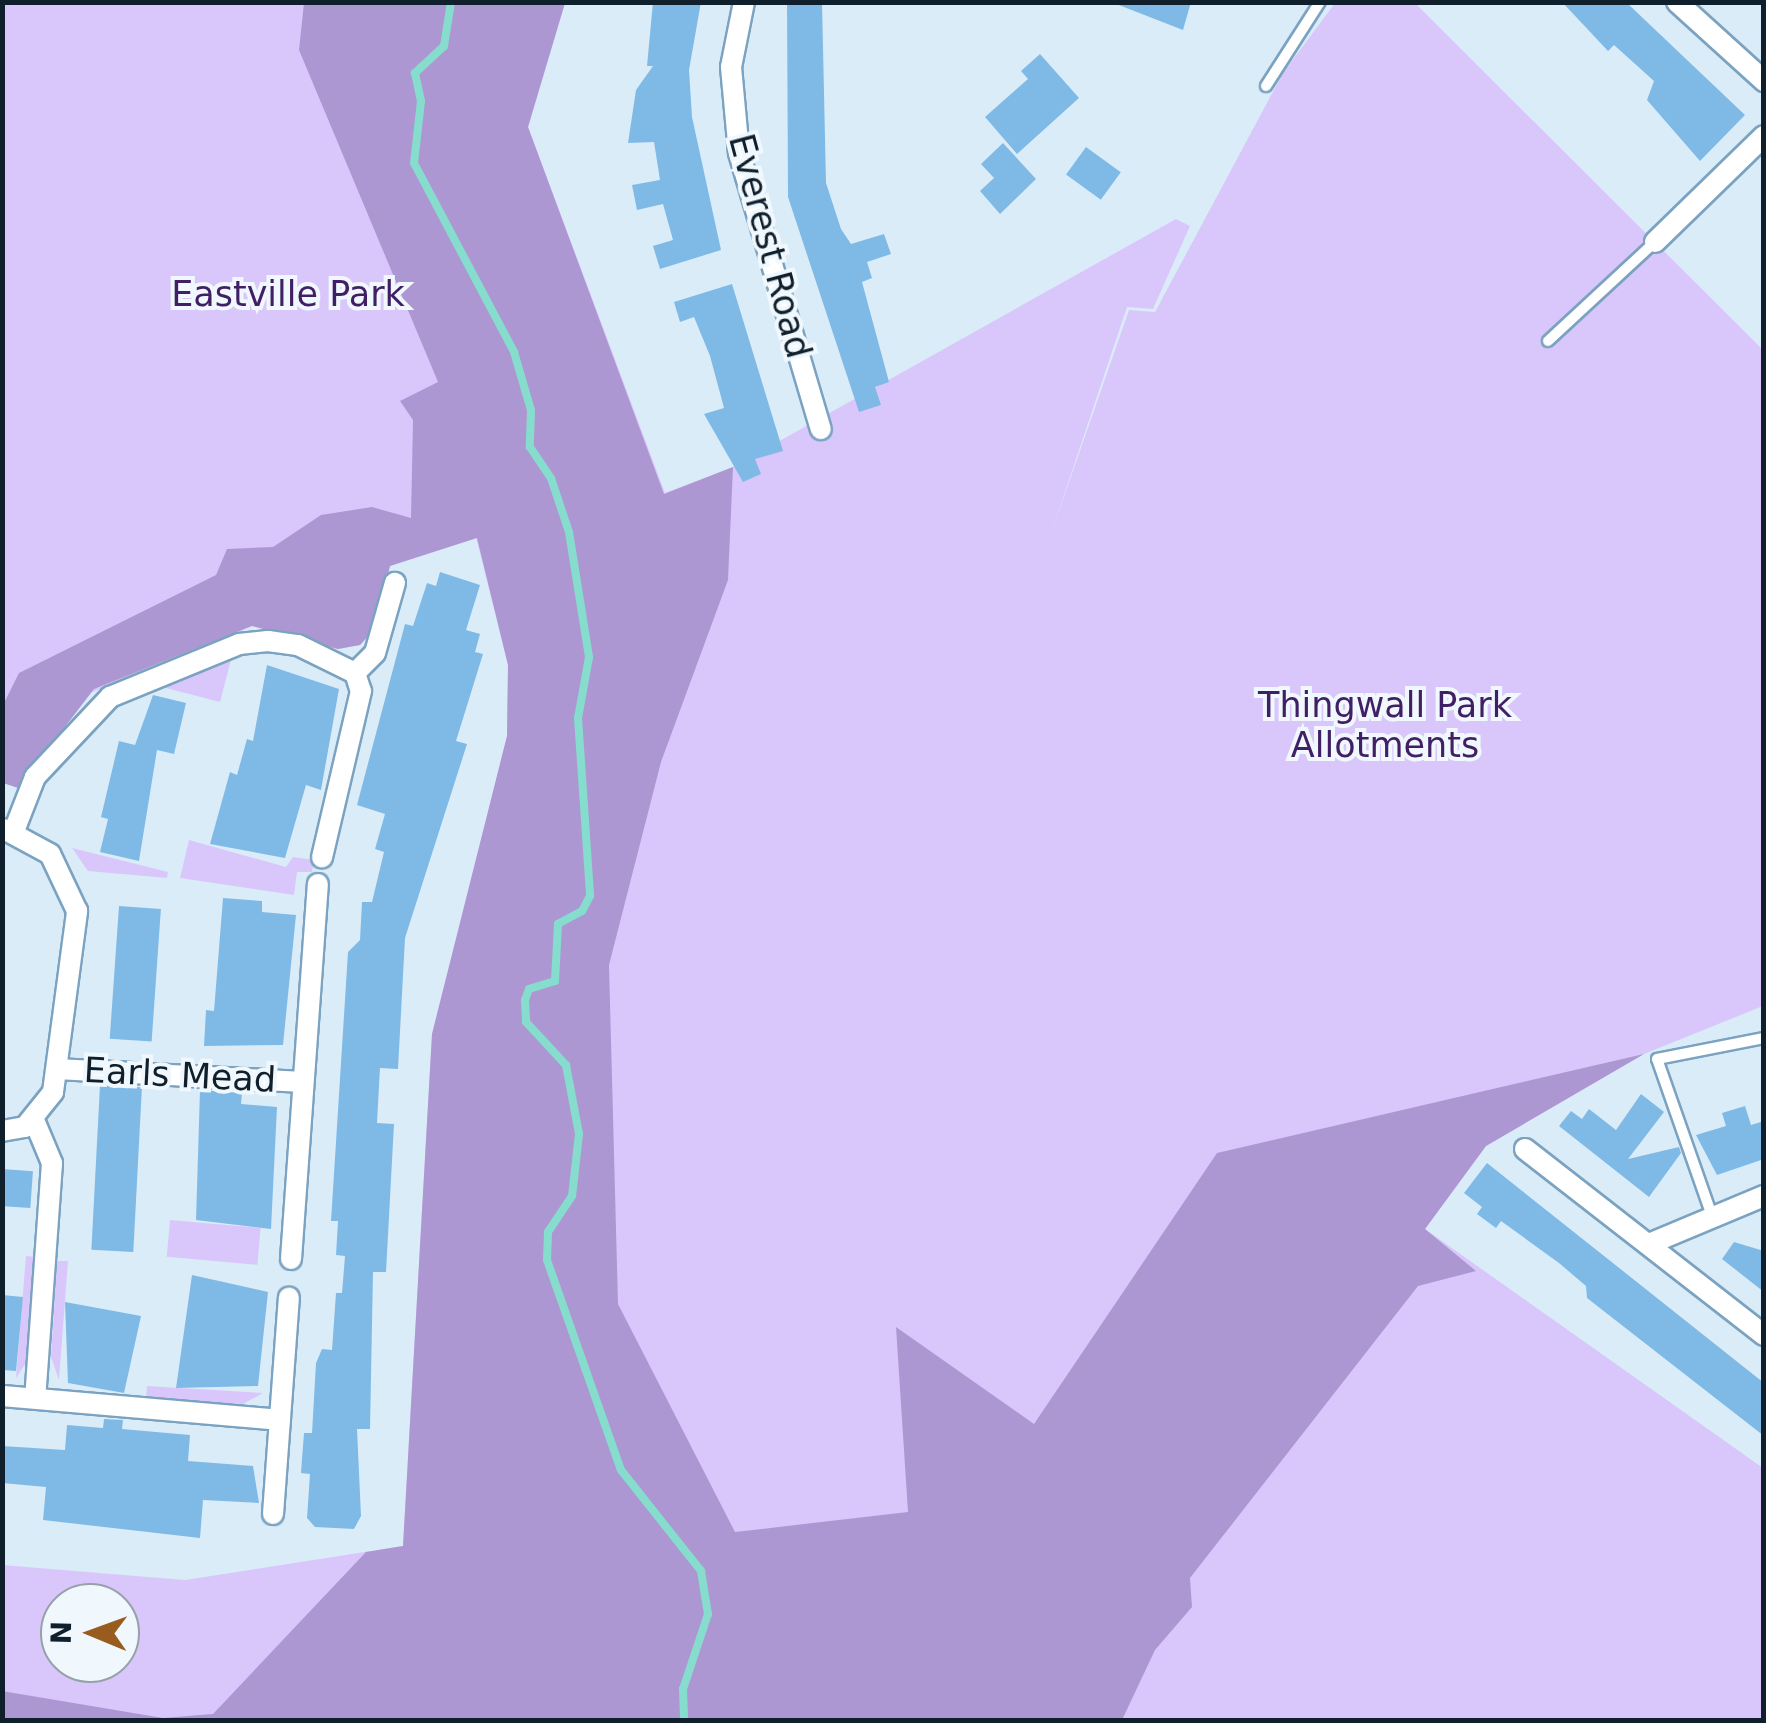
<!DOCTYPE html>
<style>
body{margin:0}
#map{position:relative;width:1766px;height:1723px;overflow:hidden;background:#dbecf9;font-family:"DejaVu Sans",sans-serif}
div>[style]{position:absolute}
.green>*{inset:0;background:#d9c7fb;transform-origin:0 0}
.forest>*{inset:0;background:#ad97d2}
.stream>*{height:8px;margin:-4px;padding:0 4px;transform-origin:4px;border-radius:4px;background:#86ddcd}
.building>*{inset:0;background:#7fbae6;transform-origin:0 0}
.roads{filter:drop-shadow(2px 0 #7ba3c1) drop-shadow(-2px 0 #7ba3c1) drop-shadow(0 2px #7ba3c1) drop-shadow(0 -2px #7ba3c1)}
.lane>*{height:10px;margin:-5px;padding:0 5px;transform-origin:5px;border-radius:5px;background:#fff}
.street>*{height:20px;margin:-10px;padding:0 10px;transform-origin:10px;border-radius:10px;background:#fff}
span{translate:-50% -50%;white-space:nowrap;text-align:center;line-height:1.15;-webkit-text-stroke:8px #f0f8fe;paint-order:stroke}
.street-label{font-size:35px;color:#0f1f2b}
.park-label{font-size:35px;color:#401f65}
.frame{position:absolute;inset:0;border:5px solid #0f1f2b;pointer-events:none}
.north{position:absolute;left:40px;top:1583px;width:100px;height:100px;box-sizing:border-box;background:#f0f8fe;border:2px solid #96a1aa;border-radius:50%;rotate:271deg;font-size:28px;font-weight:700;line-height:40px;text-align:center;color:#0f1f2b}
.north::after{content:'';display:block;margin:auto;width:35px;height:45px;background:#995c1f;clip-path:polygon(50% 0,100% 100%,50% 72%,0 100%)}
</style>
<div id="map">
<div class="green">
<div style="clip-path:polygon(evenodd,3px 3px,565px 3px,528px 127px,665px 493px,733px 467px,1176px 219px,1190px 226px,1153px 309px,1127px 307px,1052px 531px,1129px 310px,1155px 312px,1283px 73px,1335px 3px,1415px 3px,1763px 350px,1763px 1006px,1644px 1054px,1486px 1146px,1425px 1229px,1763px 1468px,1763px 1720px,3px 1720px,2px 1565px,185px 1580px,403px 1546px,432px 1034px,507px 736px,508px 665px,476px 537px,390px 566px,374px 630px,360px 645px,338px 649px,252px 626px,3px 729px,3px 3px,60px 1603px,120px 1603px,120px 1663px,60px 1663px,60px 1603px)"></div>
<div style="clip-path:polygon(232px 656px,220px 702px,158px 686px)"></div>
<div style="clip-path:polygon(189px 840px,286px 867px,293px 857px,314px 860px,312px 872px,297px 872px,294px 895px,180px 878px)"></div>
<div style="clip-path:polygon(72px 848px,168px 872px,167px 878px,88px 871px)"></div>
<div style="left:170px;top:1220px;width:91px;height:37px;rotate:5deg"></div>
<div style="clip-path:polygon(26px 1256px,37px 1257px,29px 1358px,16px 1378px)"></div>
<div style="clip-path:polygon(57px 1261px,68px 1261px,59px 1380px,51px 1357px)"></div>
<div style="clip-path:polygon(147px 1386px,263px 1393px,243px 1404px,146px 1400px)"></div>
</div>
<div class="forest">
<div style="clip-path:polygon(304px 3px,565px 3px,528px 127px,664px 494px,733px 467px,728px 580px,661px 762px,609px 965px,618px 1304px,735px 1532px,908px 1512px,896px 1327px,1034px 1424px,1217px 1153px,1644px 1054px,1486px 1146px,1425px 1229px,1476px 1271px,1418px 1286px,1190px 1578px,1192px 1607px,1155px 1650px,1122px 1720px,3px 1720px,2px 1691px,163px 1718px,213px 1714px,366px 1552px,403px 1546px,432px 1034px,507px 736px,508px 665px,477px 538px,390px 566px,374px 630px,360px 645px,338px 649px,252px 626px,94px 689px,18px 788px,3px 783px,3px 705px,19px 673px,216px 575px,227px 549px,273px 547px,321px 515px,372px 507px,411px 518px,413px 420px,400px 401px,438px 382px,299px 50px)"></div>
</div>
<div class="stream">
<div style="left:451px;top:2px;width:45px;rotate:99deg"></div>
<div style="left:444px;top:46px;width:40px;rotate:137deg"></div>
<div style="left:415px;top:73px;width:29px;rotate:78deg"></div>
<div style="left:421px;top:101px;width:62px;rotate:96.4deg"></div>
<div style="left:414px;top:163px;width:214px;rotate:62.1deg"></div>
<div style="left:514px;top:352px;width:60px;rotate:73.7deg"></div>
<div style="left:531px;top:410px;width:37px;rotate:92deg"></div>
<div style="left:530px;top:447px;width:37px;rotate:56deg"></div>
<div style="left:551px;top:478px;width:57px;rotate:71.6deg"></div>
<div style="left:569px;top:532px;width:127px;rotate:80.9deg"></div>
<div style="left:589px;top:657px;width:62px;rotate:100.2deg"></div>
<div style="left:578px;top:718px;width:178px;rotate:86.1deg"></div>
<div style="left:590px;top:896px;width:17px;rotate:118deg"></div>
<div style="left:582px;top:911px;width:27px;rotate:152deg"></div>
<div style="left:558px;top:924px;width:57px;rotate:93deg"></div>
<div style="left:555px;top:981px;width:27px;rotate:163deg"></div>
<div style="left:529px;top:989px;width:12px;rotate:110deg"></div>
<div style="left:525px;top:1000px;width:22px;rotate:87deg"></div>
<div style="left:526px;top:1022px;width:59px;rotate:47.1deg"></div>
<div style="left:566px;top:1065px;width:70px;rotate:79.3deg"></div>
<div style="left:579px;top:1134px;width:62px;rotate:96.4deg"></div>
<div style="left:572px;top:1196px;width:43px;rotate:123.7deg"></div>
<div style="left:548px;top:1232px;width:28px;rotate:92deg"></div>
<div style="left:547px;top:1260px;width:223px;rotate:70.6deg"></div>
<div style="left:621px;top:1470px;width:129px;rotate:51.6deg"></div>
<div style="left:701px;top:1571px;width:44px;rotate:80.8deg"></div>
<div style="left:708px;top:1614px;width:79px;rotate:108.4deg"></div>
<div style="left:683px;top:1689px;width:31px;rotate:88deg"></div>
</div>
<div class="building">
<div style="clip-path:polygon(653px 2px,701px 2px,689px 70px,692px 117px,721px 250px,660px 269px,653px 246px,673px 240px,663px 204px,637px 210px,632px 185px,660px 180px,654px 142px,628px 143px,636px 90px,653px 66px,647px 66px)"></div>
<div style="clip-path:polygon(787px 2px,822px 2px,826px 183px,841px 229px,851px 244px,884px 234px,891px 254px,867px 262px,872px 278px,862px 282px,889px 382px,875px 387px,881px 405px,859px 412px,788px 197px)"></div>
<div style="clip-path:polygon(1111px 2px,1191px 2px,1183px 30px)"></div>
<div style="clip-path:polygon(1562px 2px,1626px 2px,1745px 115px,1700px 161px,1647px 100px,1654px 81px,1614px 45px,1608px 51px)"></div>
<div style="clip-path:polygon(1040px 54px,1079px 98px,1017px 154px,985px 117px,1028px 79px,1021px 71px)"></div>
<div style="clip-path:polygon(1003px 143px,1036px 179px,1000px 214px,980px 191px,994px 178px,981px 164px)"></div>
<div style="left:1086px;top:147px;width:43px;height:34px;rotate:36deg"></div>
<div style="clip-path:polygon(732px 284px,783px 451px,755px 459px,761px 474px,743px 482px,704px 414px,724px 408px,710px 356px,694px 317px,680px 322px,674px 302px)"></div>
<div style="clip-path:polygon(440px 572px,480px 585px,466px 630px,480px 634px,475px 652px,483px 654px,456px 741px,467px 744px,405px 938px,398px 1069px,380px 1068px,377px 1123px,394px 1124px,386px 1272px,373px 1272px,370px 1429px,357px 1429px,361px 1516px,354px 1529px,315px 1527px,307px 1518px,310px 1474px,301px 1473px,302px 1459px,304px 1433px,312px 1433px,316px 1363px,322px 1349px,332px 1350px,336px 1293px,342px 1293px,345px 1256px,336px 1255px,338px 1221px,331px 1221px,348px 952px,360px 940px,362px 902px,372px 902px,384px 852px,375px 849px,385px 814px,357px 805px,405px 624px,413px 626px,427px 583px,436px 586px)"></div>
<div style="clip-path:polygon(267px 665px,339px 689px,321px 790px,306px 785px,285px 858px,210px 844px,230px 772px,237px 775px,247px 739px,253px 741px)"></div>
<div style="clip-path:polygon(153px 695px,186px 703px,174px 754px,157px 750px,139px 861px,100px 852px,108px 819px,101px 817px,119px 741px,135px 745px)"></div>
<div style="clip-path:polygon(223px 898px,262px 901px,262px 912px,296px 915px,283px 1045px,204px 1046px,206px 1010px,214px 1011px)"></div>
<div style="left:119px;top:906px;width:42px;height:133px;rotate:4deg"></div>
<div style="left:100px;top:1085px;width:42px;height:165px;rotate:3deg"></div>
<div style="clip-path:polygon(200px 1090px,242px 1093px,241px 1104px,277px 1107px,271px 1229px,196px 1220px)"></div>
<div style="clip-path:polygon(1641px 1094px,1664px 1112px,1628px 1159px,1679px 1147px,1681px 1153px,1649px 1197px,1559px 1126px,1571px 1111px,1582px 1119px,1589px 1109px,1616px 1130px)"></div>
<div style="clip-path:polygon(1745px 1106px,1751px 1125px,1764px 1121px,1764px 1159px,1717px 1175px,1696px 1135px,1726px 1126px,1722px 1113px)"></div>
<div style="clip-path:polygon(1487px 1163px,1764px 1383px,1764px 1436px,1587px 1298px,1586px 1286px,1559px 1263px,1501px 1221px,1496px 1228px,1477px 1214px,1482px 1207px,1464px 1193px)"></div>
<div style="left:2px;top:1169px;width:31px;height:37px;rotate:4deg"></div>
<div style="clip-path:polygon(1734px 1242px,1764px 1251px,1764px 1292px,1722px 1259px)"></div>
<div style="clip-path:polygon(192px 1275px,268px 1292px,258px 1386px,176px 1388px)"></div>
<div style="clip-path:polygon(2px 1295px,23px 1297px,16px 1371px,2px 1370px)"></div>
<div style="clip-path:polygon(65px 1302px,141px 1316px,124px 1393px,68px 1383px)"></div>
<div style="clip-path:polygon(104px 1419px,123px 1420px,122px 1429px,190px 1435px,188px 1461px,253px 1466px,259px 1503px,203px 1500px,200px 1538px,43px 1520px,46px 1487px,2px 1483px,2px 1446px,65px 1450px,67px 1425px,103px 1428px)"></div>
</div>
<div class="roads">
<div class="lane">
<div style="left:1266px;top:86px;width:100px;rotate:-57.3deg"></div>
<div style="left:1548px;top:341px;width:146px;rotate:-42.8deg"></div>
<div style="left:1711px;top:1213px;width:163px;rotate:-109.3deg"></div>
<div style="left:1657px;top:1059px;width:109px;rotate:-11.1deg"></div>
</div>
<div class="street">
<div style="left:744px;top:2px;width:66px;rotate:101.3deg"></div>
<div style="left:731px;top:67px;width:86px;rotate:84.7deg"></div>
<div style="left:739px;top:153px;width:288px;rotate:73.5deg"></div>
<div style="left:1677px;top:2px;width:118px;rotate:42.2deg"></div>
<div style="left:1655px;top:242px;width:152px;rotate:-44.2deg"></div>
<div style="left:355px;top:673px;width:28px;rotate:-45deg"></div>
<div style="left:375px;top:653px;width:73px;rotate:-74.1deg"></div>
<div style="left:14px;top:831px;width:58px;rotate:-68.7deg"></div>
<div style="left:35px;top:777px;width:110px;rotate:-46.8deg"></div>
<div style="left:110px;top:697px;width:139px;rotate:-22.3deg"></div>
<div style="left:239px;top:644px;width:29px;rotate:-6deg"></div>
<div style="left:268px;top:641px;width:30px;rotate:8deg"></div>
<div style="left:298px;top:645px;width:64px;rotate:26.2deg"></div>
<div style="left:355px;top:673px;width:19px;rotate:72deg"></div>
<div style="left:361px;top:691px;width:171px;rotate:103.2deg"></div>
<div style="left:57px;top:1069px;width:246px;rotate:3deg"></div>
<div style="left:34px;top:1120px;width:47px;rotate:67.3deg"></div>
<div style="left:52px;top:1163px;width:236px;rotate:94.1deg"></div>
<div style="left:2px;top:1131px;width:23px;rotate:-10deg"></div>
<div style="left:25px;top:1127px;width:45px;rotate:-51.3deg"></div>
<div style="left:53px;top:1092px;width:183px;rotate:-82.4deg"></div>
<div style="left:77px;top:911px;width:63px;rotate:-115.3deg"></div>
<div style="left:50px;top:854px;width:52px;rotate:-151.5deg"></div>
<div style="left:1525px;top:1149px;width:303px;rotate:37.9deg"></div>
<div style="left:1649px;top:1244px;width:125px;rotate:-22.7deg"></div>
<div style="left:291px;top:1259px;width:376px;rotate:-85.9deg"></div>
<div style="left:2px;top:1396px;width:279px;rotate:4.9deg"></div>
<div style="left:273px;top:1514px;width:217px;rotate:-85.8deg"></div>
</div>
</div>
<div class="street-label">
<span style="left:770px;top:246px;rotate:75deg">Everest Road</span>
<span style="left:180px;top:1075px;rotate:3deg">Earls Mead</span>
</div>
<div class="park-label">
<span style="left:288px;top:294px">Eastville Park</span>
<span style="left:1385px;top:725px">Thingwall Park<br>Allotments</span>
</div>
<div class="frame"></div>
<div class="north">N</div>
</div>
